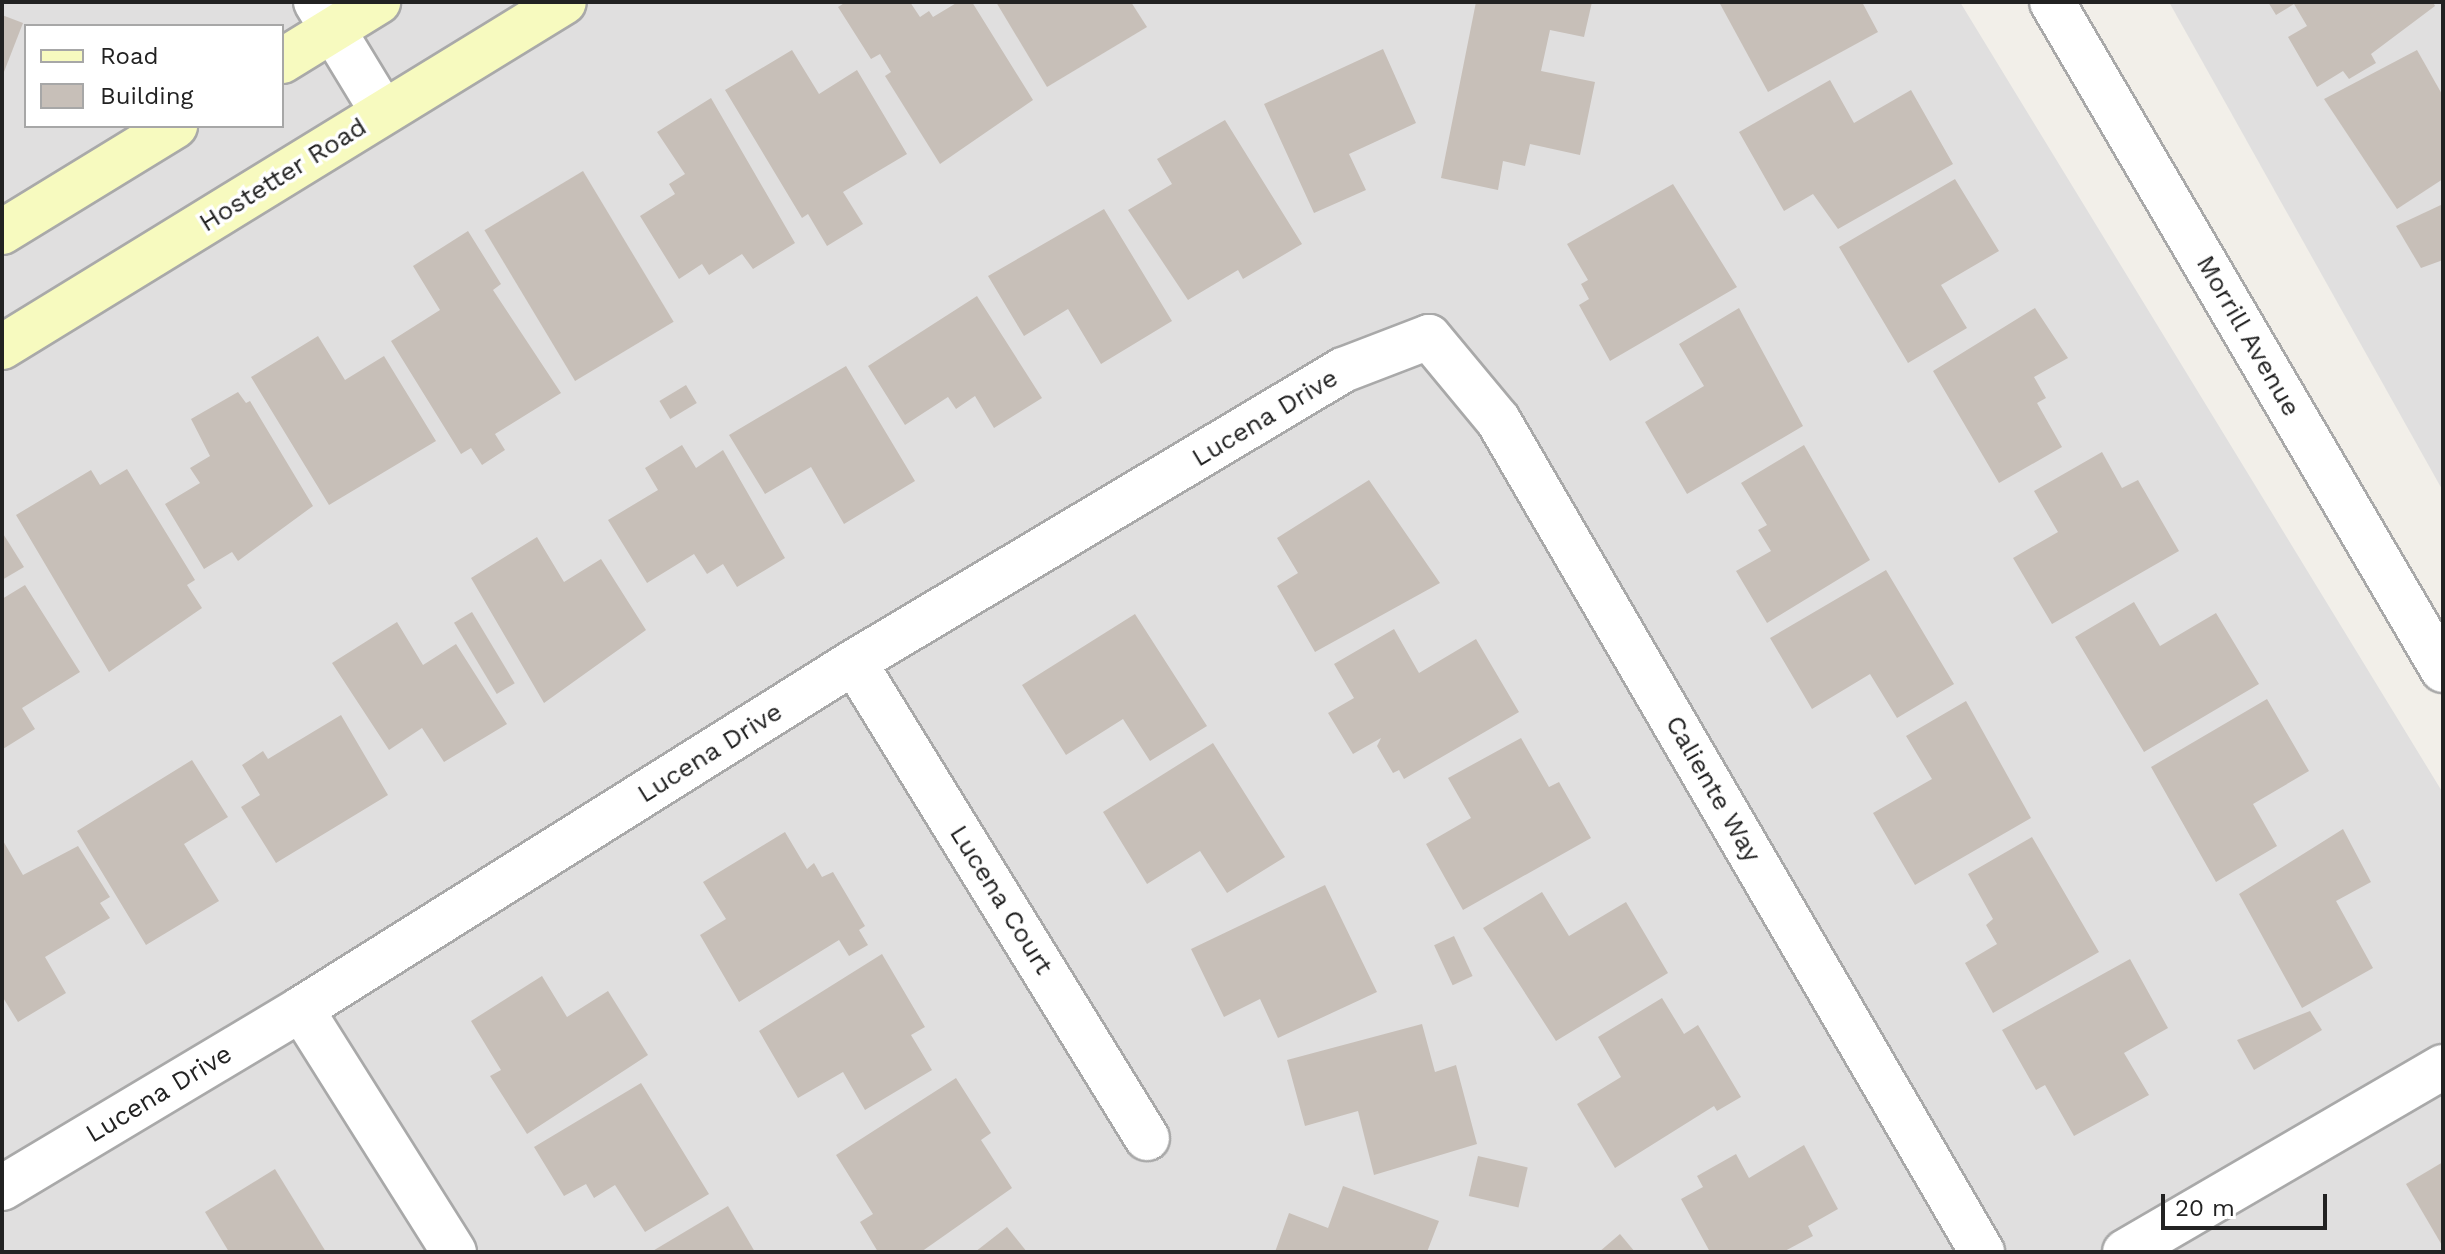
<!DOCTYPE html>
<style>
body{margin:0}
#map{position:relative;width:2445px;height:1254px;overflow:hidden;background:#f2efe9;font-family:"Work Sans",sans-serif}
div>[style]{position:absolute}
.residential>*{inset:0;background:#e0dfdf}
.building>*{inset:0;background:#c7bfb8;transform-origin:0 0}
.roads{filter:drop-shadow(2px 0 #a9a9a9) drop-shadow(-2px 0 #a9a9a9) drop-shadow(0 2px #a9a9a9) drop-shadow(0 -2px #a9a9a9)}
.minor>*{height:44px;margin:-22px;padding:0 22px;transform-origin:22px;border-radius:22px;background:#fff}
.tertiary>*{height:44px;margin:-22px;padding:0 22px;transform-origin:22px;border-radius:22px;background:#fff}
.secondary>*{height:44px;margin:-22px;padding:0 22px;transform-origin:22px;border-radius:22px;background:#f7fabf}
span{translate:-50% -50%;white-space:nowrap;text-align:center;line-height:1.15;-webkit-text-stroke:7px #fff;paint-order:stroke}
.street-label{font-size:26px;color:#222}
.frame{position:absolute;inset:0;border:4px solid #222;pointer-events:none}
.legend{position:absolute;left:24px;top:24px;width:260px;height:104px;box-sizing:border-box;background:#fff;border:2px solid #a7a7a7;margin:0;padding:10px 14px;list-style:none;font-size:24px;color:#222}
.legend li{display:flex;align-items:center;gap:16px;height:40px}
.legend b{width:40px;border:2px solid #a7a7a7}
.scale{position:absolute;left:2161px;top:1194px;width:166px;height:36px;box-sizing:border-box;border:4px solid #222;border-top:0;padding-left:10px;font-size:24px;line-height:28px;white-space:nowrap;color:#222;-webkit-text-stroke:6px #fff;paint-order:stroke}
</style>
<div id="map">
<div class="residential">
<div style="clip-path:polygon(evenodd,2px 2px,1960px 2px,2443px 793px,2443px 1252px,2px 1252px,2px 2px,26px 26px,282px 26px,282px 126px,26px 126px,26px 26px)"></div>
<div style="clip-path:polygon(2169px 2px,2443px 2px,2443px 491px)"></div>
</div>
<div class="building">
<div style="clip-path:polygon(846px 2px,910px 2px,920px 17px,929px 11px,933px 17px,958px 2px,972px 2px,1033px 100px,940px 164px,885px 76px,891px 72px,880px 54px,871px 59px,838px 7px)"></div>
<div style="clip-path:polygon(996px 2px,1131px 2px,1147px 27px,1047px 87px)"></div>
<div style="clip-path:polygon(1476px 2px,1592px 2px,1584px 37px,1550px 30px,1541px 71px,1595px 82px,1580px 155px,1530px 144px,1525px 166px,1503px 161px,1498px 190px,1441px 178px)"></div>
<div style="clip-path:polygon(1719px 2px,1862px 2px,1878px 32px,1768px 92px)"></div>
<div style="clip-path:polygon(2268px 2px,2433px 2px,2435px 6px,2371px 54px,2376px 63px,2349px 79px,2343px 71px,2317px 87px,2288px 37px,2307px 26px,2294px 4px,2276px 15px)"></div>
<div style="clip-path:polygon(2px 15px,23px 23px,2px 77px)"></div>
<div style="clip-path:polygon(1383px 49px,1416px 123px,1349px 154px,1366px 190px,1314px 213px,1264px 104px)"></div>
<div style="clip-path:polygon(792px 50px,819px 94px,857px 70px,907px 154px,843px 192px,863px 224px,827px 246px,808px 214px,802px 218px,725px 90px)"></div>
<div style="clip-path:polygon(2417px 50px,2443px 96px,2443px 179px,2397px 209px,2324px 99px)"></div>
<div style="clip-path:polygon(1830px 80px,1854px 123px,1911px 90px,1953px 164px,1838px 229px,1813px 194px,1784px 211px,1739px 132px)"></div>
<div style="clip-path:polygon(711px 98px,795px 243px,753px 269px,742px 254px,709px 275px,702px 264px,679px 279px,640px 216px,675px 194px,669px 184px,685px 174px,657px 132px)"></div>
<div style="clip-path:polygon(1225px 120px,1302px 244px,1243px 279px,1238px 270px,1188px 300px,1128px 210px,1172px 184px,1157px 159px)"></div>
<div style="left:583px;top:171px;width:176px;height:115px;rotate:59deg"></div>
<div style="clip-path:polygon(1955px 179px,1999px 251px,1941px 285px,1967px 328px,1908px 363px,1839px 247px)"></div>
<div style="clip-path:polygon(1673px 184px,1737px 287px,1610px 361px,1579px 305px,1589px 299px,1581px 284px,1588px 280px,1567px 244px)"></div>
<div style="clip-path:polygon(2443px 204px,2443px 260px,2421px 268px,2396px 226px)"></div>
<div style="clip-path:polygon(1104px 209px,1172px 321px,1101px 364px,1068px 309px,1024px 336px,988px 276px)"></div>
<div style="clip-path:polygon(468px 231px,501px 284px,493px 290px,561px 393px,495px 434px,505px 450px,482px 465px,471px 448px,461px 454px,391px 341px,440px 310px,413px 266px)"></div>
<div style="clip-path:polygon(977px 296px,1042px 398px,994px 428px,975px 396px,956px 409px,948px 397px,905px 425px,868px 366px)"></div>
<div style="clip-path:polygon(1739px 308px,1803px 426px,1687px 494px,1645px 422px,1704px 386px,1679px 344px)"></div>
<div style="clip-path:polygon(2035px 308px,2068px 358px,2034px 377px,2046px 398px,2037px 403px,2062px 447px,1999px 483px,1933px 371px)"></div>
<div style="clip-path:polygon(318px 336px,345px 380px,384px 356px,436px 441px,329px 505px,251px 377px)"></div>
<div style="clip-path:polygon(846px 366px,915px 481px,844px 524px,811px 467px,765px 494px,729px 435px)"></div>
<div style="left:686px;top:385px;width:21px;height:31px;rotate:59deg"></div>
<div style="clip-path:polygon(238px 392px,246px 403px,250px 401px,313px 506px,238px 561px,232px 552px,204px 569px,165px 504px,200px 483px,190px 468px,210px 456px,191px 419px)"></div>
<div style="clip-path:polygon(682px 445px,696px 468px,723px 450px,785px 558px,737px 587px,723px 564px,707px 574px,694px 554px,647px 583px,608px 520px,658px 490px,645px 468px)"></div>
<div style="clip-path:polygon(1804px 445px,1870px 560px,1767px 623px,1736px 571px,1771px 551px,1758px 530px,1767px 525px,1741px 483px)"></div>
<div style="clip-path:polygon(2102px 452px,2122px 488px,2138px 480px,2179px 551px,2052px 624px,2013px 558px,2058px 532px,2034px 491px)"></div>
<div style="clip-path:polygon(127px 469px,195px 580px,187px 585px,202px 608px,109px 672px,16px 515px,91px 470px,100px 485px)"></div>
<div style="clip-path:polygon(1369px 480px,1440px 583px,1315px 652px,1277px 586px,1298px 573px,1277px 538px)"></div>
<div style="clip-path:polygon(2px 532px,24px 567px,2px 580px)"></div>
<div style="clip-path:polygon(537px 537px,564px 582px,601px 559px,646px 630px,544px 703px,471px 578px)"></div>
<div style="clip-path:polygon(1886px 570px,1954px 684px,1897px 718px,1870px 674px,1812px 709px,1770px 638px)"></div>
<div style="clip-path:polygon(25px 585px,80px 672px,22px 708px,35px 729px,3px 749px,2px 599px)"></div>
<div style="clip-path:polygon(2134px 602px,2160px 646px,2216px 613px,2259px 684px,2144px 752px,2075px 637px)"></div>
<div style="left:472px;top:612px;width:83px;height:21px;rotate:59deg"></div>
<div style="clip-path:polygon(1135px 614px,1207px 726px,1150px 761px,1123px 719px,1066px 755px,1022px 685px)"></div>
<div style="clip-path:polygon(397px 622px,423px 665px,456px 644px,507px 724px,444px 762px,422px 728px,389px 750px,332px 663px)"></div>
<div style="clip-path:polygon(1394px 629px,1419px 673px,1476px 639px,1519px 712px,1404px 779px,1399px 770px,1393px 773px,1377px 746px,1381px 738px,1353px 754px,1328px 713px,1354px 698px,1334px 664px)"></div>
<div style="clip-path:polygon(2267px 699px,2309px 771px,2253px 804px,2277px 846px,2216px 882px,2151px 767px)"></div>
<div style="clip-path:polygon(1966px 701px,2031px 818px,1915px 885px,1873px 813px,1932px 779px,1906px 736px)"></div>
<div style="clip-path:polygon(341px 715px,388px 795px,276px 863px,241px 807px,260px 795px,242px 765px,263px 751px,268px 759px)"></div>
<div style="clip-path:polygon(1521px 738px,1549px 787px,1559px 782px,1591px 838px,1463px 910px,1426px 844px,1471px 818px,1448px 778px)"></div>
<div style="clip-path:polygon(1213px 743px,1285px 857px,1227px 893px,1200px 851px,1147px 884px,1103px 812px)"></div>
<div style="clip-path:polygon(192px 760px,228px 817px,184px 844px,219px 901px,146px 945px,77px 831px)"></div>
<div style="clip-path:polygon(2343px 829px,2371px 882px,2336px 901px,2373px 968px,2302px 1008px,2239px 894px)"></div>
<div style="clip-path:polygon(785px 832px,807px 869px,814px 863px,822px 877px,833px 872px,865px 926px,859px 930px,868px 945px,849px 956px,839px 940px,739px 1002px,700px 935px,726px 919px,703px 882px)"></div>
<div style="clip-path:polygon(2032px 837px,2099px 952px,1993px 1013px,1965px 963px,1997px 944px,1986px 925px,1993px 919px,1968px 874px)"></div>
<div style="clip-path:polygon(2px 839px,23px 875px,78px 846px,110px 897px,100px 903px,110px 918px,45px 957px,66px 993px,18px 1022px,2px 996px)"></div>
<div style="clip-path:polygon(1325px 885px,1377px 992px,1278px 1038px,1260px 999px,1224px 1017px,1191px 949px)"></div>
<div style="clip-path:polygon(1542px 892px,1569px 936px,1626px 902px,1668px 973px,1556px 1041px,1483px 928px)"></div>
<div style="left:1454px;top:936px;width:44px;height:22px;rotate:65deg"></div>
<div style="clip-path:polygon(882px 954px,925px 1027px,911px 1035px,932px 1070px,865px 1110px,843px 1072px,798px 1098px,759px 1031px)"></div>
<div style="clip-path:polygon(2130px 959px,2168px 1028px,2124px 1053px,2149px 1095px,2074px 1136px,2045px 1085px,2036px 1090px,2002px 1030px)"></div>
<div style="clip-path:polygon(542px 976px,567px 1017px,608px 991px,648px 1055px,527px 1134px,490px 1076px,501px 1070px,471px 1021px)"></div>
<div style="clip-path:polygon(1662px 998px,1684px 1034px,1698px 1025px,1741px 1097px,1717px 1111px,1714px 1106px,1615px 1168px,1577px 1104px,1621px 1077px,1598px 1037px)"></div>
<div style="clip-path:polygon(2310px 1011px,2322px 1030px,2254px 1070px,2237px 1040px)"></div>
<div style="clip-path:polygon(1422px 1024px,1435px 1072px,1456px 1065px,1477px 1144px,1374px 1175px,1358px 1111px,1305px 1126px,1287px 1060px)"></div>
<div style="clip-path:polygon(956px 1078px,991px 1133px,981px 1140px,1012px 1188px,921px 1252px,878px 1252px,860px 1222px,873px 1214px,836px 1155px)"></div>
<div style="clip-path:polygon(641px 1083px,709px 1194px,645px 1232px,615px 1185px,594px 1198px,586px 1184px,564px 1196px,534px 1147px)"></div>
<div style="clip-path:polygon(1804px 1145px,1838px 1209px,1808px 1226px,1813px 1236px,1783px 1252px,1710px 1252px,1681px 1199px,1703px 1187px,1697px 1176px,1736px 1154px,1749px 1178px)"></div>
<div style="left:1478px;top:1156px;width:51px;height:41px;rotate:13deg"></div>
<div style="clip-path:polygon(2443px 1162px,2443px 1247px,2406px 1184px)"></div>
<div style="clip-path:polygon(275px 1169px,326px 1252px,229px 1252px,205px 1212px)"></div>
<div style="clip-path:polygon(1343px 1186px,1439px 1221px,1427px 1252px,1275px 1252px,1289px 1213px,1328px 1228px)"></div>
<div style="clip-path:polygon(728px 1206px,755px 1252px,651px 1252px)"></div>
<div style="clip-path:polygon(1007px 1227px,1027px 1252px,975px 1252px)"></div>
<div style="clip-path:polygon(1620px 1234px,1635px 1252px,1599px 1252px)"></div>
</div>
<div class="roads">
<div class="minor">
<div style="left:316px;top:2px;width:129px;rotate:58.7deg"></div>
<div style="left:854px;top:662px;width:559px;rotate:58.39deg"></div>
<div style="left:301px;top:1009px;width:287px;rotate:57.8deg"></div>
<div style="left:2px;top:1188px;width:348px;rotate:-30.9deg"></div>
<div style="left:301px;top:1009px;width:653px;rotate:-32.11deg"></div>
<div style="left:854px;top:662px;width:570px;rotate:-30.84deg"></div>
<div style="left:1343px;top:370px;width:92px;rotate:-21deg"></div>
<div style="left:1429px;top:337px;width:108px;rotate:50.3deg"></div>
<div style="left:1498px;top:420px;width:963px;rotate:59.81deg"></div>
<div style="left:2125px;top:1252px;width:368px;rotate:-30.2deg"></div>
</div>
<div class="tertiary">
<div style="left:2052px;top:2px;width:774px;rotate:59.66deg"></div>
</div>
<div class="secondary">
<div style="left:282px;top:61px;width:113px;rotate:-31.6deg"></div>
<div style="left:2px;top:232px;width:203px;rotate:-31.5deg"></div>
<div style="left:2px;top:347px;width:659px;rotate:-31.54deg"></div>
</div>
</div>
<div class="street-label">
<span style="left:283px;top:175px;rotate:-32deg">Hostetter Road</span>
<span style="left:2248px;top:336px;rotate:60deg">Morrill Avenue</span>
<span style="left:1265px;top:418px;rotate:-31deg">Lucena Drive</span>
<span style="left:710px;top:753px;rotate:-32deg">Lucena Drive</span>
<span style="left:1713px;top:789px;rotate:60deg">Caliente Way</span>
<span style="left:1001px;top:900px;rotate:58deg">Lucena Court</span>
<span style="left:159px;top:1094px;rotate:-31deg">Lucena Drive</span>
</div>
<div class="frame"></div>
<ul class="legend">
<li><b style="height:10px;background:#f7fabf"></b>Road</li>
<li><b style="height:22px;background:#c7bfb8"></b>Building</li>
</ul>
<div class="scale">20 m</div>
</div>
